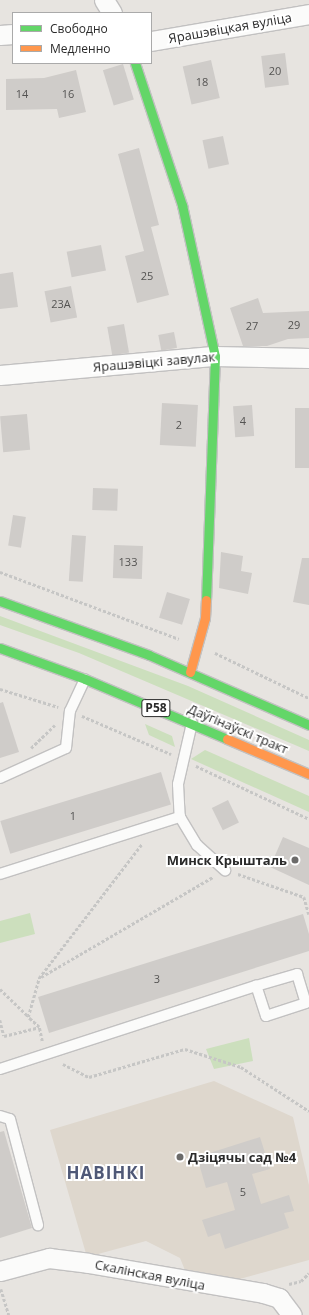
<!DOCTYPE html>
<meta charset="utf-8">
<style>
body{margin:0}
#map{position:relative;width:309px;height:1315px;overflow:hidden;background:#e7e4e0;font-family:"Open Sans",sans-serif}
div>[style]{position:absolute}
.education>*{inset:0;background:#ded7cd}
.green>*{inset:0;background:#ccdfbd}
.building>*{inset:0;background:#cfccc9;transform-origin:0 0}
.path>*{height:2.5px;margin-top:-1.25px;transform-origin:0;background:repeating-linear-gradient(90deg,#c6c6c5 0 3px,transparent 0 5px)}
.roads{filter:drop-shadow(1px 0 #c2c1c1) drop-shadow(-1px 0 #c2c1c1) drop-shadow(0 1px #c2c1c1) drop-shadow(0 -1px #c2c1c1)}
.lane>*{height:10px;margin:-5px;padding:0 5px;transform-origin:5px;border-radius:5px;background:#fbfbfa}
.street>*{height:19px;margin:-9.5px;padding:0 9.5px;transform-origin:9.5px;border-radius:9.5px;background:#fbfbfa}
.fast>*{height:9px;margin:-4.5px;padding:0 4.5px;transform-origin:4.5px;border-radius:4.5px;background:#63d668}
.slow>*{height:9px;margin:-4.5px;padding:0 4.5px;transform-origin:4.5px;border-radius:4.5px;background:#ff974d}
.dots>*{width:11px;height:11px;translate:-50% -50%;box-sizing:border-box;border:2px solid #fff;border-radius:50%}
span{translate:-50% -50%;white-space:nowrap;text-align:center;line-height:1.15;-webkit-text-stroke:4px #fff;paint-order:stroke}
.number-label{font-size:11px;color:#545352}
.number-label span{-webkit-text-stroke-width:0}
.shield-label span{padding:1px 3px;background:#fff;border:1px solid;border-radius:3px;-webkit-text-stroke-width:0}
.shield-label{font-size:12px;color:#2a2a2a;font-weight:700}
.street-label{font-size:13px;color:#2a2a2a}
.poi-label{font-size:13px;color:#2a2a2a;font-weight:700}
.right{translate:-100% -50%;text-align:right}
.left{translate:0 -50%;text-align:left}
.district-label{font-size:17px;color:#4f5876;font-weight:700;letter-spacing:1px}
.legend{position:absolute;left:12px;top:12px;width:140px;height:52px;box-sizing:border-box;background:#fff;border:1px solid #aaa;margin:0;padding:5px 7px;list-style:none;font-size:12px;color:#2a2a2a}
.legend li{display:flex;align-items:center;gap:8px;height:20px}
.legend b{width:20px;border:1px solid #aaa}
</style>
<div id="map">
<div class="education">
<div style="clip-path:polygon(214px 1081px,293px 1117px,309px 1185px,309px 1260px,218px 1285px,189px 1280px,180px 1258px,146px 1241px,87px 1257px,50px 1130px)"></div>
</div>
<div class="green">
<div style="clip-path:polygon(0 616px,188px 686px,309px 740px,309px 751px,79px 653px,0 625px)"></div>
<div style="clip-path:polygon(145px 724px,172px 736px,175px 747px,149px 735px)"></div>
<div style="clip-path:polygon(205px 750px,309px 796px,309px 812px,191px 759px)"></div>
<div style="clip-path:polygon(30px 913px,35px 934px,0 943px,0 921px)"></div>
<div style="clip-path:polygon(249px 1038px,253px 1061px,214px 1069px,206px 1049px)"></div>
</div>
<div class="building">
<div style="left:285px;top:53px;width:32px;height:24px;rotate:83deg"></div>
<div style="left:211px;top:60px;width:39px;height:29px;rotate:77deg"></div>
<div style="left:123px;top:64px;width:37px;height:21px;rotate:73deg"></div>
<div style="clip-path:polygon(76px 70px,86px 112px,59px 118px,57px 109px,6px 110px,6px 79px,44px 78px)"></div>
<div style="left:223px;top:136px;width:29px;height:21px;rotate:78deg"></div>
<div style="clip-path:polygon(139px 148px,159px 225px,151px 227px,169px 295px,137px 303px,125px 256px,144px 251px,118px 154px)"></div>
<div style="left:101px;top:245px;width:26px;height:35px;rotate:79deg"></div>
<div style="clip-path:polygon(13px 272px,18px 307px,0 309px,0 274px)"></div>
<div style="left:71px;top:286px;width:32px;height:27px;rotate:79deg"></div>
<div style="clip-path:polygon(258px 298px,263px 313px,309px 311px,309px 338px,288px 339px,267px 346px,243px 346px,230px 308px)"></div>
<div style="left:124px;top:324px;width:29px;height:17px;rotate:80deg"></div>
<div style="left:174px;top:332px;width:16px;height:16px;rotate:79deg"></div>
<div style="left:162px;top:403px;width:36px;height:42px;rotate:3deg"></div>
<div style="left:252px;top:405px;width:31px;height:19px;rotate:86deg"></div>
<div style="left:295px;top:408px;width:14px;height:60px"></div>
<div style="left:27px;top:414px;width:36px;height:27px;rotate:85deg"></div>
<div style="left:93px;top:488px;width:25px;height:22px;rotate:2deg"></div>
<div style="left:13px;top:515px;width:13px;height:31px;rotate:9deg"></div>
<div style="left:72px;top:535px;width:14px;height:46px;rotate:4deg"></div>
<div style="left:114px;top:545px;width:29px;height:33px;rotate:2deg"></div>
<div style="clip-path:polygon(221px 552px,243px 556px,241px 571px,252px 573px,248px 594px,219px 588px)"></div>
<div style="clip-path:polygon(302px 558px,309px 558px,309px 605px,293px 602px)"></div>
<div style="left:167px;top:592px;width:24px;height:27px;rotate:17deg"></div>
<div style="clip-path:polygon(3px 702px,19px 752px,0 758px,0 703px)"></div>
<div style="left:161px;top:772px;width:34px;height:168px;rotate:73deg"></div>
<div style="left:228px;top:800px;width:25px;height:18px;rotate:64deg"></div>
<div style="clip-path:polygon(283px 837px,309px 848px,309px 885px,270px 867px)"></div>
<div style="clip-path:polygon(303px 914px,309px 934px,309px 951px,49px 1033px,38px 997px)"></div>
<div style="clip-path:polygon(4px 1131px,32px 1228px,0 1238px,0 1132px)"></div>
<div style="clip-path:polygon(260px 1137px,270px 1169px,252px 1174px,261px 1204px,289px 1195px,294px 1211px,284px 1213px,289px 1228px,225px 1249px,220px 1233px,208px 1237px,202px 1220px,235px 1210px,227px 1182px,206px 1188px,197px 1157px)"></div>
</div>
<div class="path">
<div style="left:0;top:572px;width:191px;rotate:20.5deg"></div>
<div style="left:215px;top:653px;width:104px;rotate:25.6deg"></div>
<div style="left:0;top:689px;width:61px;rotate:17.2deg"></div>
<div style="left:82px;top:716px;width:97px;rotate:23.1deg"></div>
<div style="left:31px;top:748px;width:33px;rotate:-44deg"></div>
<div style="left:196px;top:766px;width:125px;rotate:25.1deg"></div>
<div style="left:238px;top:874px;width:70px;rotate:19.2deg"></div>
<div style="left:304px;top:897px;width:18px;rotate:74deg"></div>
<div style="left:41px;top:977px;width:199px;rotate:-30.2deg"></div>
<div style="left:0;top:989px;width:39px;rotate:44deg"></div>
<div style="left:0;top:1020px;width:16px;rotate:76deg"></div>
<div style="left:4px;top:1036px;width:36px;rotate:-14deg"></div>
<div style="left:42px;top:1041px;width:14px;rotate:-102deg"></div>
<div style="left:39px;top:1027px;width:15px;rotate:-138deg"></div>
<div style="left:28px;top:1017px;width:41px;rotate:-74.2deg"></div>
<div style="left:39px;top:978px;width:169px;rotate:-52.5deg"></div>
<div style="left:63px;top:1064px;width:29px;rotate:27deg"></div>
<div style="left:89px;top:1077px;width:100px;rotate:-16.3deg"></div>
<div style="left:185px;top:1049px;width:59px;rotate:17.8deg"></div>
<div style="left:241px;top:1067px;width:81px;rotate:32.9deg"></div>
<div style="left:289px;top:1284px;width:12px;rotate:-14deg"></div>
<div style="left:301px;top:1281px;width:11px;rotate:-45deg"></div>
<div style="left:1px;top:1289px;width:27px;rotate:73deg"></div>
</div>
<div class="roads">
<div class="lane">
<div style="left:192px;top:723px;width:63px;rotate:102.9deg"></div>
<div style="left:178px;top:784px;width:33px;rotate:87deg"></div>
<div style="left:180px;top:817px;width:33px;rotate:59deg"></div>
<div style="left:197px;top:845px;width:38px;rotate:42deg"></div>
<div style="left:0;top:778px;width:72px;rotate:-24.4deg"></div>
<div style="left:66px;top:748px;width:37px;rotate:-84deg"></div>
<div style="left:70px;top:711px;width:35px;rotate:-65deg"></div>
<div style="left:0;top:874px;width:189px;rotate:-17.6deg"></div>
<div style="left:0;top:1069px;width:269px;rotate:-18deg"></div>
<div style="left:256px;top:986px;width:43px;rotate:-16.3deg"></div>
<div style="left:297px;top:974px;width:30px;rotate:73deg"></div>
<div style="left:306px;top:1003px;width:42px;rotate:162deg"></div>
<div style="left:266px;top:1016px;width:32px;rotate:-108deg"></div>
<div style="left:0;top:1116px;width:10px;rotate:17deg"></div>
<div style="left:10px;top:1119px;width:110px;rotate:75.2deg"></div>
</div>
<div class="street">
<div style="left:104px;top:0;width:15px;rotate:58deg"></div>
<div style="left:0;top:35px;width:13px;rotate:-4deg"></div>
<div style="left:151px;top:41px;width:160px;rotate:-9.7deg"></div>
<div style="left:0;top:375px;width:216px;rotate:-5.1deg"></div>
<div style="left:215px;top:356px;width:94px;rotate:1.2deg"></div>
<div style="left:0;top:1271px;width:51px;rotate:-14.9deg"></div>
<div style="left:49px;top:1258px;width:39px;rotate:7deg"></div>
<div style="left:88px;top:1263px;width:178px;rotate:9.7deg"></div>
<div style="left:263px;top:1293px;width:17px;rotate:17deg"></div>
<div style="left:279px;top:1298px;width:21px;rotate:53deg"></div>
</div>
<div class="fast">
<div style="left:135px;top:63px;width:150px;rotate:71.7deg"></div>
<div style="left:182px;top:205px;width:155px;rotate:77.7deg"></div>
<div style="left:215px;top:356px;width:244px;rotate:92.1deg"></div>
<div style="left:0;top:601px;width:158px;rotate:19.9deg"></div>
<div style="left:149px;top:655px;width:175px;rotate:23.6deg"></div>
<div style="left:0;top:648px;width:90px;rotate:20deg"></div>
<div style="left:85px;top:679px;width:154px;rotate:22.9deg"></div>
</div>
<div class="slow">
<div style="left:190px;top:672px;width:56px;rotate:-74.5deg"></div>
<div style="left:205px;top:618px;width:18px;rotate:-87deg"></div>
<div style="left:227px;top:739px;width:89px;rotate:23.1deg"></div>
</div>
</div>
<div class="dots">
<div style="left:295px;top:860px;background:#6c6b6a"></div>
<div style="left:180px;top:1157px;background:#6c6b6a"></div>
</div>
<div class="number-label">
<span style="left:275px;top:71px">20</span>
<span style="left:202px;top:82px">18</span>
<span style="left:22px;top:94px">14</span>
<span style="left:68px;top:94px">16</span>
<span style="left:147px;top:276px">25</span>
<span style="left:61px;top:304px">23А</span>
<span style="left:294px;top:325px">29</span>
<span style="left:252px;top:326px">27</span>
<span style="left:243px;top:421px">4</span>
<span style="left:179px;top:425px">2</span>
<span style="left:128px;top:562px">133</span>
<span style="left:73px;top:816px">1</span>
<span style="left:157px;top:979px">3</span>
<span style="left:243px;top:1192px">5</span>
</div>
<div class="shield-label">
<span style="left:156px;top:708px">Р58</span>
</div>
<div class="street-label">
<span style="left:230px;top:28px;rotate:-10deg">Ярашэвіцкая вуліца</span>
<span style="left:154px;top:362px;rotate:-5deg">Ярашэвіцкі завулак</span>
<span style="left:238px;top:729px;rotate:23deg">Даўгінаўскі тракт</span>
<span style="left:150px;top:1275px;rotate:11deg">Скалінская вуліца</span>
</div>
<div class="poi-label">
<span class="right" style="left:287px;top:860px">Минск Крышталь</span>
<span class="left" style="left:188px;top:1157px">Дзіцячы сад №4</span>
</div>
<div class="district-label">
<span style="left:106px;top:1173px">НАВІНКІ</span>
</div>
<ul class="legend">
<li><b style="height:5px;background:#63d668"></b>Свободно</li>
<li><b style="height:5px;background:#ff974d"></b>Медленно</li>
</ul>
</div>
